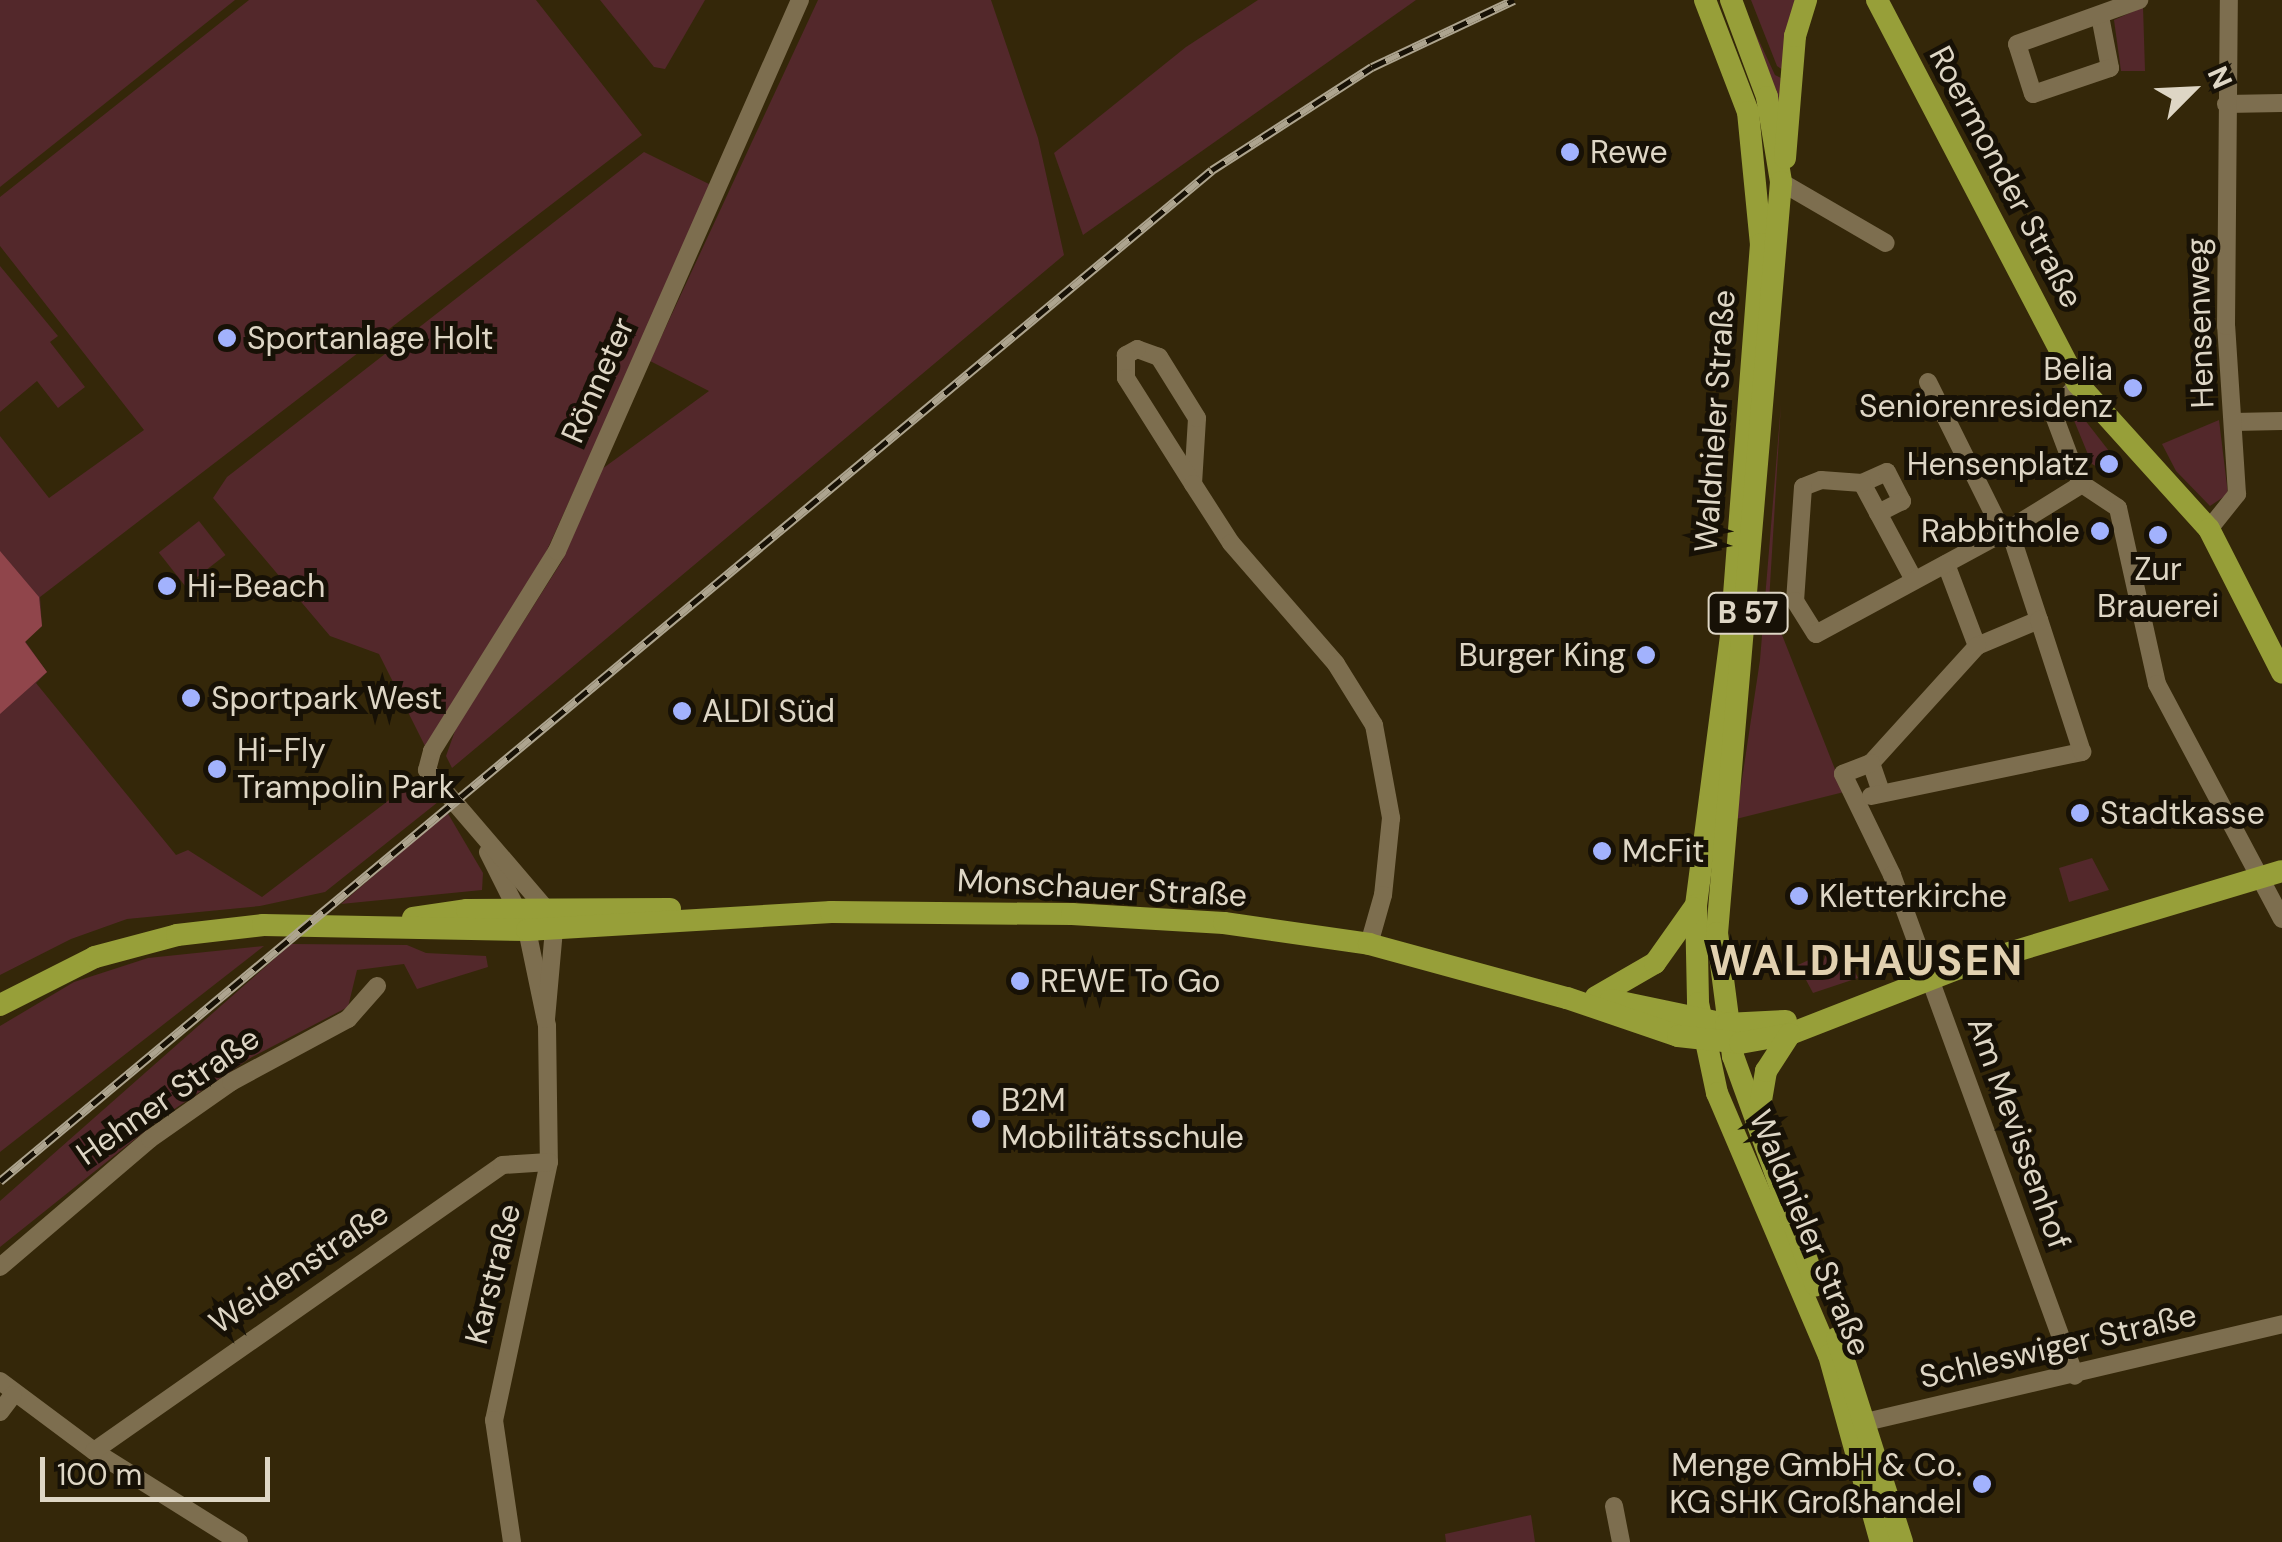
<!DOCTYPE html>
<meta charset="utf-8">
<style>
body{margin:0}
#map{position:relative;width:2282px;height:1542px;overflow:hidden;background:#342709;font-family:"DM Sans",sans-serif}
div>[style]{position:absolute}
.green>*{inset:0;background:#53282b;transform-origin:0 0}
.forest>*{inset:0;background:#90454b}
.minor>*{height:18px;margin:-9px;padding:0 9px;transform-origin:9px;border-radius:9px;background:#7d6e4f}
.major>*{height:22px;margin:-11px;padding:0 11px;transform-origin:11px;border-radius:11px;background:#979f39}
.rail>*{height:9px;margin-top:-4.5px;transform-origin:0;background:repeating-linear-gradient(90deg,#171106 0 15px,#ada48f 0 30px);box-sizing:border-box;border-block:2px solid #ada48f}
.dots>*{width:28px;height:28px;translate:-50% -50%;box-sizing:border-box;border:5px solid #171106;border-radius:50%}
span{translate:-50% -50%;white-space:nowrap;text-align:center;line-height:1.15;-webkit-text-stroke:10px #171106;paint-order:stroke}
.shield-label span{padding:2px 8px;background:#171106;border:2px solid;border-radius:8px;-webkit-text-stroke-width:0}
.shield-label{font-size:30px;color:#ded6c5;font-weight:700}
.poi-label{font-size:32px;color:#ded6c5}
.left{translate:0 -50%;text-align:left}
.right{translate:-100% -50%;text-align:right}
.street-label{font-size:32px;color:#ded6c5}
.district-label{font-size:42px;color:#e2d1b0;font-weight:700;letter-spacing:2.5px}
.north{position:absolute;left:2142px;top:40px;width:100px;height:100px;-webkit-text-stroke:8px #171106;paint-order:stroke;rotate:66deg;font-size:28px;font-weight:700;line-height:40px;text-align:center;color:#ded6c5}
.north::after{content:'';display:block;margin:auto;width:35px;height:45px;background:#ded6c5;clip-path:polygon(50% 0,100% 100%,50% 72%,0 100%)}
.scale{position:absolute;left:40px;top:1457px;width:230px;height:45px;box-sizing:border-box;border:5px solid #ded6c5;border-top:0;padding-left:12px;font-size:30px;line-height:35px;white-space:nowrap;color:#ded6c5;-webkit-text-stroke:8px #171106;paint-order:stroke}
</style>
<div id="map">
<div class="green">
<div style="clip-path:polygon(0 0,235px 0,0 187px)"></div>
<div style="clip-path:polygon(249px 0,536px 0,642px 135px,40px 597px,42px 626px,25px 641px,47px 672px,36px 683px,176px 855px,188px 850px,262px 897px,418px 778px,438px 802px,325px 892px,260px 906px,127px 919px,71px 939px,0 975px,0 436px,49px 498px,144px 430px,0 246px,0 197px)"></div>
<div style="clip-path:polygon(600px 0,705px 0,665px 69px,654px 67px)"></div>
<div style="clip-path:polygon(818px 0,991px 0,1038px 138px,1064px 255px,452px 768px,446px 756px,456px 728px,562px 561px,602px 469px,709px 391px,650px 361px)"></div>
<div style="clip-path:polygon(1258px 0,1416px 0,1083px 235px,1054px 153px,1186px 47px)"></div>
<div style="clip-path:polygon(1740px 0,1775px 75px,1783px 79px,1781px 114px)"></div>
<div style="clip-path:polygon(1751px 0,1796px 0,1783px 70px,1777px 66px)"></div>
<div style="clip-path:polygon(2143px 7px,2145px 71px,2121px 71px,2114px 20px)"></div>
<div style="clip-path:polygon(644px 152px,713px 186px,537px 572px,427px 750px,379px 654px,330px 636px,213px 498px,227px 477px)"></div>
<div style="clip-path:polygon(0 266px,58px 336px,50px 342px,85px 387px,58px 408px,37px 381px,0 412px)"></div>
<div style="clip-path:polygon(1781px 404px,1769px 602px,1844px 792px,1736px 819px,1760px 660px)"></div>
<div style="clip-path:polygon(2081px 415px,2116px 460px,2107px 472px,2092px 464px,2073px 418px)"></div>
<div style="clip-path:polygon(2219px 420px,2228px 494px,2210px 506px,2176px 471px,2162px 444px)"></div>
<div style="left:199px;top:521px;width:43px;height:51px;rotate:52deg"></div>
<div style="clip-path:polygon(447px 812px,483px 873px,482px 890px,341px 904px)"></div>
<div style="clip-path:polygon(2092px 858px,2109px 890px,2069px 902px,2059px 868px)"></div>
<div style="clip-path:polygon(291px 944px,407px 945px,426px 953px,486px 956px,488px 967px,417px 989px,404px 964px,357px 970px,348px 1007px,252px 1057px,164px 1116px,0 1247px,0 1201px)"></div>
<div style="clip-path:polygon(264px 946px,0 1152px,0 1026px,74px 982px,148px 958px)"></div>
<div style="clip-path:polygon(1844px 950px,1858px 978px,1813px 993px,1798px 965px,1813px 958px,1821px 968px,1826px 954px)"></div>
<div style="clip-path:polygon(1531px 1515px,1535px 1542px,1446px 1542px,1445px 1534px)"></div>
</div>
<div class="forest">
<div style="clip-path:polygon(0 551px,39px 597px,42px 626px,25px 642px,47px 672px,0 714px)"></div>
</div>
<div class="minor">
<div style="left:2100px;top:16px;width:53px;rotate:79.1deg"></div>
<div style="left:2110px;top:68px;width:81px;rotate:161.3deg"></div>
<div style="left:2033px;top:94px;width:52px;rotate:-107.7deg"></div>
<div style="left:2017px;top:44px;width:130px;rotate:-19.8deg"></div>
<div style="left:2226px;top:104px;width:56px;rotate:-1deg"></div>
<div style="left:1781px;top:182px;width:121px;rotate:30.2deg"></div>
<div style="left:1928px;top:382px;width:169px;rotate:63.6deg"></div>
<div style="left:2078px;top:384px;width:38px;rotate:131deg"></div>
<div style="left:2053px;top:413px;width:60px;rotate:69.4deg"></div>
<div style="left:2074px;top:469px;width:17px;rotate:62deg"></div>
<div style="left:2082px;top:484px;width:43px;rotate:33.7deg"></div>
<div style="left:2118px;top:508px;width:180px;rotate:77.5deg"></div>
<div style="left:2157px;top:684px;width:266px;rotate:62deg"></div>
<div style="left:2233px;top:422px;width:49px;rotate:-1.2deg"></div>
<div style="left:1862px;top:483px;width:27px;rotate:-24deg"></div>
<div style="left:1887px;top:472px;width:33px;rotate:63deg"></div>
<div style="left:1902px;top:501px;width:27px;rotate:153deg"></div>
<div style="left:1193px;top:484px;width:66px;rotate:-86.5deg"></div>
<div style="left:1197px;top:418px;width:72px;rotate:-121.9deg"></div>
<div style="left:1159px;top:357px;width:23px;rotate:-160deg"></div>
<div style="left:1137px;top:349px;width:13px;rotate:151deg"></div>
<div style="left:1126px;top:355px;width:23px;rotate:90deg"></div>
<div style="left:1126px;top:378px;width:125px;rotate:57.7deg"></div>
<div style="left:1193px;top:484px;width:70px;rotate:57.2deg"></div>
<div style="left:1231px;top:543px;width:160px;rotate:49deg"></div>
<div style="left:1336px;top:664px;width:72px;rotate:58.1deg"></div>
<div style="left:1374px;top:725px;width:95px;rotate:79.6deg"></div>
<div style="left:1391px;top:818px;width:77px;rotate:95.9deg"></div>
<div style="left:1383px;top:895px;width:51px;rotate:105.9deg"></div>
<div style="left:2209px;top:529px;width:45px;rotate:-51.3deg"></div>
<div style="left:2237px;top:494px;width:168px;rotate:-93.7deg"></div>
<div style="left:2226px;top:326px;width:326px;rotate:-89.5deg"></div>
<div style="left:1946px;top:564px;width:88px;rotate:69.3deg"></div>
<div style="left:1977px;top:646px;width:67px;rotate:-22.8deg"></div>
<div style="left:2039px;top:620px;width:96px;rotate:-108.2deg"></div>
<div style="left:1914px;top:580px;width:110px;rotate:-118.2deg"></div>
<div style="left:1862px;top:483px;width:41px;rotate:-175.8deg"></div>
<div style="left:1821px;top:480px;width:19px;rotate:159deg"></div>
<div style="left:1803px;top:487px;width:114px;rotate:94deg"></div>
<div style="left:1795px;top:601px;width:39px;rotate:58deg"></div>
<div style="left:1816px;top:634px;width:213px;rotate:-28.4deg"></div>
<div style="left:2003px;top:533px;width:93px;rotate:-31.8deg"></div>
<div style="left:1871px;top:763px;width:158px;rotate:-47.8deg"></div>
<div style="left:1881px;top:792px;width:31px;rotate:-109deg"></div>
<div style="left:1871px;top:763px;width:30px;rotate:159deg"></div>
<div style="left:1843px;top:774px;width:112px;rotate:64.1deg"></div>
<div style="left:1892px;top:875px;width:533px;rotate:69.93deg"></div>
<div style="left:1871px;top:796px;width:216px;rotate:-11.8deg"></div>
<div style="left:2082px;top:752px;width:139px;rotate:-108deg"></div>
<div style="left:488px;top:852px;width:87px;rotate:63.4deg"></div>
<div style="left:527px;top:930px;width:98px;rotate:78.2deg"></div>
<div style="left:547px;top:1026px;width:136px;rotate:89.2deg"></div>
<div style="left:549px;top:1162px;width:264px;rotate:102deg"></div>
<div style="left:494px;top:1420px;width:123px;rotate:81.6deg"></div>
<div style="left:546px;top:1019px;width:90px;rotate:-84.9deg"></div>
<div style="left:554px;top:929px;width:22px;rotate:-112deg"></div>
<div style="left:546px;top:909px;width:183px;rotate:-130.6deg"></div>
<div style="left:427px;top:770px;width:20px;rotate:-75deg"></div>
<div style="left:432px;top:751px;width:236px;rotate:-58deg"></div>
<div style="left:557px;top:551px;width:602px;rotate:-66.2deg"></div>
<div style="left:0;top:1267px;width:197px;rotate:-40.5deg"></div>
<div style="left:150px;top:1139px;width:99px;rotate:-35.1deg"></div>
<div style="left:231px;top:1082px;width:133px;rotate:-28.3deg"></div>
<div style="left:348px;top:1019px;width:44px;rotate:-48.7deg"></div>
<div style="left:0;top:1381px;width:117px;rotate:36.7deg"></div>
<div style="left:94px;top:1451px;width:171px;rotate:32.1deg"></div>
<div style="left:0;top:1412px;width:21px;rotate:-53deg"></div>
<div style="left:1853px;top:1425px;width:441px;rotate:-13.2deg"></div>
<div style="left:94px;top:1451px;width:498px;rotate:-35deg"></div>
<div style="left:502px;top:1165px;width:47px;rotate:-3.7deg"></div>
<div style="left:1614px;top:1506px;width:37px;rotate:79deg"></div>
</div>
<div class="major">
<div style="left:1705px;top:0;width:120px;rotate:69deg"></div>
<div style="left:1748px;top:112px;width:133px;rotate:84.4deg"></div>
<div style="left:1761px;top:244px;width:393px;rotate:94.4deg"></div>
<div style="left:1731px;top:636px;width:271px;rotate:97.4deg"></div>
<div style="left:1696px;top:905px;width:98px;rotate:88.8deg"></div>
<div style="left:1698px;top:1003px;width:92px;rotate:78.1deg"></div>
<div style="left:1717px;top:1093px;width:285px;rotate:66.9deg"></div>
<div style="left:1829px;top:1355px;width:194px;rotate:74.5deg"></div>
<div style="left:1731px;top:0;width:103px;rotate:69.6deg"></div>
<div style="left:1767px;top:97px;width:86px;rotate:80.6deg"></div>
<div style="left:1781px;top:182px;width:754px;rotate:94.87deg"></div>
<div style="left:1717px;top:933px;width:124px;rotate:82.6deg"></div>
<div style="left:1733px;top:1056px;width:244px;rotate:70.1deg"></div>
<div style="left:1877px;top:0;width:433px;rotate:62.4deg"></div>
<div style="left:2078px;top:384px;width:195px;rotate:47.9deg"></div>
<div style="left:2209px;top:529px;width:161px;rotate:63deg"></div>
<div style="left:1785px;top:158px;width:122px;rotate:-85.3deg"></div>
<div style="left:1795px;top:36px;width:38px;rotate:-73deg"></div>
<div style="left:413px;top:918px;width:55px;rotate:-8.4deg"></div>
<div style="left:467px;top:910px;width:203px;rotate:-0.3deg"></div>
<div style="left:1596px;top:997px;width:68px;rotate:-30deg"></div>
<div style="left:1655px;top:963px;width:67px;rotate:-54.7deg"></div>
<div style="left:1611px;top:1000px;width:117px;rotate:11.8deg"></div>
<div style="left:1726px;top:1024px;width:60px;rotate:-2.9deg"></div>
<div style="left:0;top:1005px;width:106px;rotate:-26.8deg"></div>
<div style="left:95px;top:957px;width:85px;rotate:-15deg"></div>
<div style="left:177px;top:935px;width:87px;rotate:-6.6deg"></div>
<div style="left:263px;top:925px;width:264px;rotate:1.1deg"></div>
<div style="left:527px;top:930px;width:305px;rotate:-3.4deg"></div>
<div style="left:831px;top:912px;width:241px;rotate:0.5deg"></div>
<div style="left:1072px;top:914px;width:152px;rotate:3.4deg"></div>
<div style="left:1224px;top:923px;width:147px;rotate:8.2deg"></div>
<div style="left:1369px;top:944px;width:205px;rotate:15.3deg"></div>
<div style="left:1567px;top:998px;width:117px;rotate:18.9deg"></div>
<div style="left:1678px;top:1036px;width:62px;rotate:6.4deg"></div>
<div style="left:1740px;top:1043px;width:51px;rotate:-10.2deg"></div>
<div style="left:1790px;top:1034px;width:181px;rotate:-21.3deg"></div>
<div style="left:1959px;top:968px;width:337px;rotate:-16.7deg"></div>
<div style="left:1758px;top:1118px;width:48px;rotate:-80.3deg"></div>
<div style="left:1766px;top:1071px;width:44px;rotate:-57deg"></div>
<div style="left:1837px;top:1338px;width:214px;rotate:72.3deg"></div>
</div>
<div class="rail">
<div style="left:0;top:1181px;width:1578px;rotate:-39.83deg"></div>
<div style="left:1212px;top:170px;width:190px;rotate:-32.8deg"></div>
<div style="left:1372px;top:67px;width:157px;rotate:-25.3deg"></div>
</div>
<div class="dots">
<div style="left:1570px;top:152px;background:#a2b2fd"></div>
<div style="left:227px;top:338px;background:#a2b2fd"></div>
<div style="left:2133px;top:388px;background:#a2b2fd"></div>
<div style="left:2109px;top:464px;background:#a2b2fd"></div>
<div style="left:2100px;top:531px;background:#a2b2fd"></div>
<div style="left:2158px;top:535px;background:#a2b2fd"></div>
<div style="left:167px;top:586px;background:#a2b2fd"></div>
<div style="left:1646px;top:655px;background:#a2b2fd"></div>
<div style="left:191px;top:698px;background:#a2b2fd"></div>
<div style="left:682px;top:711px;background:#a2b2fd"></div>
<div style="left:217px;top:769px;background:#a2b2fd"></div>
<div style="left:2080px;top:813px;background:#a2b2fd"></div>
<div style="left:1602px;top:851px;background:#a2b2fd"></div>
<div style="left:1799px;top:896px;background:#a2b2fd"></div>
<div style="left:1020px;top:981px;background:#a2b2fd"></div>
<div style="left:981px;top:1119px;background:#a2b2fd"></div>
<div style="left:1982px;top:1484px;background:#a2b2fd"></div>
</div>
<div class="shield-label">
<span style="left:1748px;top:613px">B 57</span>
</div>
<div class="poi-label">
<span class="left" style="left:1590px;top:152px">Rewe</span>
<span class="left" style="left:247px;top:338px">Sportanlage Holt</span>
<span class="right" style="left:2113px;top:388px">Belia<br>Seniorenresidenz</span>
<span class="right" style="left:2089px;top:464px">Hensenplatz</span>
<span class="right" style="left:2080px;top:531px">Rabbithole</span>
<span style="left:2158px;top:588px">Zur<br>Brauerei</span>
<span class="left" style="left:187px;top:586px">Hi-Beach</span>
<span class="right" style="left:1626px;top:655px">Burger King</span>
<span class="left" style="left:211px;top:698px">Sportpark West</span>
<span class="left" style="left:702px;top:711px">ALDI Süd</span>
<span class="left" style="left:237px;top:769px">Hi-Fly<br>Trampolin Park</span>
<span class="left" style="left:2100px;top:813px">Stadtkasse</span>
<span class="left" style="left:1622px;top:851px">McFit</span>
<span class="left" style="left:1819px;top:896px">Kletterkirche</span>
<span class="left" style="left:1040px;top:981px">REWE To Go</span>
<span class="left" style="left:1001px;top:1119px">B2M<br>Mobilitätsschule</span>
<span class="right" style="left:1962px;top:1484px">Menge GmbH &amp; Co.<br>KG SHK Großhandel</span>
</div>
<div class="street-label">
<span style="left:2006px;top:177px;rotate:62deg">Roermonder Straße</span>
<span style="left:2200px;top:323px;rotate:-92deg">Hensenweg</span>
<span style="left:598px;top:380px;rotate:-66deg">Rönneter</span>
<span style="left:1715px;top:421px;rotate:-86deg">Waldnieler Straße</span>
<span style="left:1102px;top:888px;rotate:3deg">Monschauer Straße</span>
<span style="left:168px;top:1096px;rotate:-35deg">Hehner Straße</span>
<span style="left:2019px;top:1133px;rotate:70deg">Am Mevissenhof</span>
<span style="left:1810px;top:1233px;rotate:67deg">Waldnieler Straße</span>
<span style="left:299px;top:1268px;rotate:-34deg">Weidenstraße</span>
<span style="left:493px;top:1274px;rotate:-76deg">Karstraße</span>
<span style="left:2058px;top:1346px;rotate:-13deg">Schleswiger Straße</span>
</div>
<div class="district-label">
<span style="left:1867px;top:961px">WALDHAUSEN</span>
</div>
<div class="north">N</div>
<div class="scale">100 m</div>
</div>
